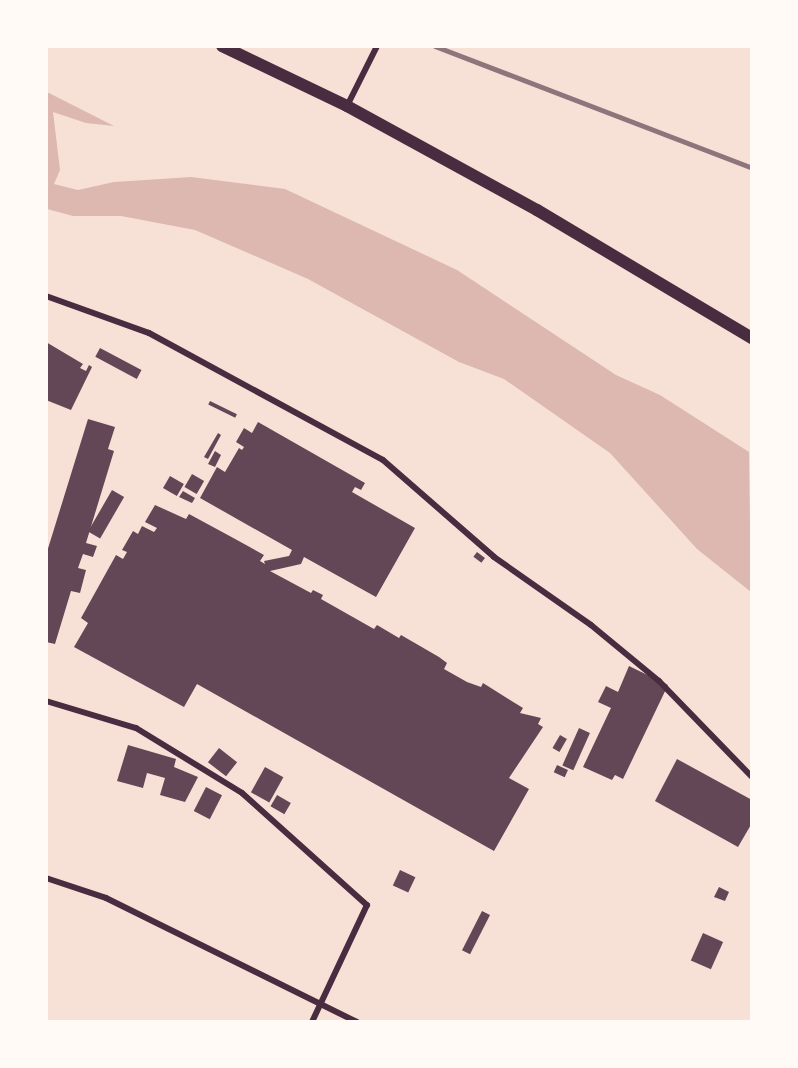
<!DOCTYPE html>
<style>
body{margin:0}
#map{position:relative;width:798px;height:1068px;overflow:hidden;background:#f7e1d7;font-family:Poppins,sans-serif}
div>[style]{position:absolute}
.water>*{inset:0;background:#dcb8b0}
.building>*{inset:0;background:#644757;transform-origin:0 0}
.minor>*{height:6px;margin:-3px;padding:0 3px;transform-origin:3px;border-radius:3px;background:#4a2c40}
.secondary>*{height:12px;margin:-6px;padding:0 6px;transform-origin:6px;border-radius:6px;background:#4a2c40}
.rail>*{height:4.5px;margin:-2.25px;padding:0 2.25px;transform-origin:2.25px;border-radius:2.25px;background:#8f747c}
span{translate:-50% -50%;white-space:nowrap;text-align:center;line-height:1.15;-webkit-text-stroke:4.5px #fffaf5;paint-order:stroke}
.frame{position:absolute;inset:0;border:48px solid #fffaf5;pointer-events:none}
</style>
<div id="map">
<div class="water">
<div style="clip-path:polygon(47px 92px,114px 126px,86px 123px,53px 112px,60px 170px,54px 184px,78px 190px,114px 182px,191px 177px,285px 189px,457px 270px,616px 375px,660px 395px,749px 452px,751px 592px,697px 549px,610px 453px,504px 379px,459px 362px,308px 279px,195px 230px,121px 216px,73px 216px,47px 209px)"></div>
</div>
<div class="building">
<div style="clip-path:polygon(46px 342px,83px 364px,80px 368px,86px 371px,89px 365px,92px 367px,71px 410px,46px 400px)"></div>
<div style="left:100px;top:348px;width:47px;height:10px;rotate:28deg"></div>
<div style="left:210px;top:401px;width:30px;height:4px;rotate:26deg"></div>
<div style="clip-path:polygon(88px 419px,115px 427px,108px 449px,114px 451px,86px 543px,97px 546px,93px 557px,83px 554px,78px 568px,86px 570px,80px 593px,71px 591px,55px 644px,46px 642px,46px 555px)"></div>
<div style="clip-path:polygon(258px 422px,365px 483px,361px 490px,355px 487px,352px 492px,415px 528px,376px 597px,304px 557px,301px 564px,270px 571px,311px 593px,313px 590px,323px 595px,321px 599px,374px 629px,377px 625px,399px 638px,401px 635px,439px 657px,447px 663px,444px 669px,467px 682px,481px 687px,483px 683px,523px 708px,520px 713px,541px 718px,538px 724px,543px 727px,509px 778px,529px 789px,494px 851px,197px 684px,184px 707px,74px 647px,88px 623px,81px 618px,116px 555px,123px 559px,127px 552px,122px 550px,133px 531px,138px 534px,142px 526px,154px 532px,157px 528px,145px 522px,155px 505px,186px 519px,189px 514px,237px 540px,264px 555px,260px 561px,265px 564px,264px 561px,289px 556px,292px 550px,200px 498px,217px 467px,225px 472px,239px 448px,242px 450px,244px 447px,236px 442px,244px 428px,252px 433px)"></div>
<div style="clip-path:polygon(218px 433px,221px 435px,208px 459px,204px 457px)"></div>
<div style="clip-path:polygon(215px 451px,221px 455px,215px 467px,208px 464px)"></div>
<div style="left:192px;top:474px;width:14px;height:15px;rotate:30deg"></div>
<div style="left:170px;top:476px;width:16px;height:14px;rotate:30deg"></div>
<div style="left:112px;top:490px;width:14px;height:48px;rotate:30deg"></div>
<div style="clip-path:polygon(183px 491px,195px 498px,192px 503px,179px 497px)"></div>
<div style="left:477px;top:552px;width:10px;height:6px;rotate:37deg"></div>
<div style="clip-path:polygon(629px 666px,668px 685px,623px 779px,615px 775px,612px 780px,583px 767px,611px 708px,598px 702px,606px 686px,618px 692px)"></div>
<div style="left:579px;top:728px;width:12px;height:41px;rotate:24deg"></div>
<div style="left:560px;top:735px;width:8px;height:15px;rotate:30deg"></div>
<div style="clip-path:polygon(128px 745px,176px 759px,174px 767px,198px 777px,185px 802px,160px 795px,165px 778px,147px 773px,143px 788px,117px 781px)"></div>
<div style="left:219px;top:748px;width:23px;height:18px;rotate:38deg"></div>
<div style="clip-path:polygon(677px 759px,752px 800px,752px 823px,738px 847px,655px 801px)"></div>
<div style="left:557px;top:765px;width:12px;height:8px;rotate:24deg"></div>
<div style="left:265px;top:767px;width:21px;height:29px;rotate:29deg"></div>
<div style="left:206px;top:787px;width:18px;height:27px;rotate:27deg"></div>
<div style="left:277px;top:795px;width:16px;height:13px;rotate:30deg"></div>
<div style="left:400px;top:870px;width:17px;height:17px;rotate:25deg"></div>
<div style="clip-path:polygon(719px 887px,729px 892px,725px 901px,714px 897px)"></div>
<div style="left:482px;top:911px;width:9px;height:44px;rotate:27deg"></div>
<div style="left:703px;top:933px;width:22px;height:30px;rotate:24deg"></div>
</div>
<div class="minor">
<div style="left:347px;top:106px;width:67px;rotate:-63.4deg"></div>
<div style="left:46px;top:296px;width:109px;rotate:19.8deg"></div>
<div style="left:149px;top:333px;width:266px;rotate:28.5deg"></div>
<div style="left:383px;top:460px;width:147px;rotate:41.1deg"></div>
<div style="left:494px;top:557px;width:118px;rotate:35deg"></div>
<div style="left:591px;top:625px;width:88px;rotate:39.5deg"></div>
<div style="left:659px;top:681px;width:134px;rotate:45.9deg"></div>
<div style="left:46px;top:701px;width:94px;rotate:16.7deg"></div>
<div style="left:136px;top:728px;width:124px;rotate:31.5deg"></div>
<div style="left:242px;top:793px;width:168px;rotate:41.9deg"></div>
<div style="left:367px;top:905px;width:129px;rotate:115.2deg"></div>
<div style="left:46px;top:878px;width:63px;rotate:18.4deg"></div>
<div style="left:106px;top:898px;width:280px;rotate:26.3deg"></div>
</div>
<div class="secondary">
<div style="left:222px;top:46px;width:139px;rotate:25.6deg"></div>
<div style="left:347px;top:106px;width:217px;rotate:28.7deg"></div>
<div style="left:537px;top:210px;width:250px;rotate:30.8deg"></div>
</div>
<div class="rail">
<div style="left:435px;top:46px;width:340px;rotate:21deg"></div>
</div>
<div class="frame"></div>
</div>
